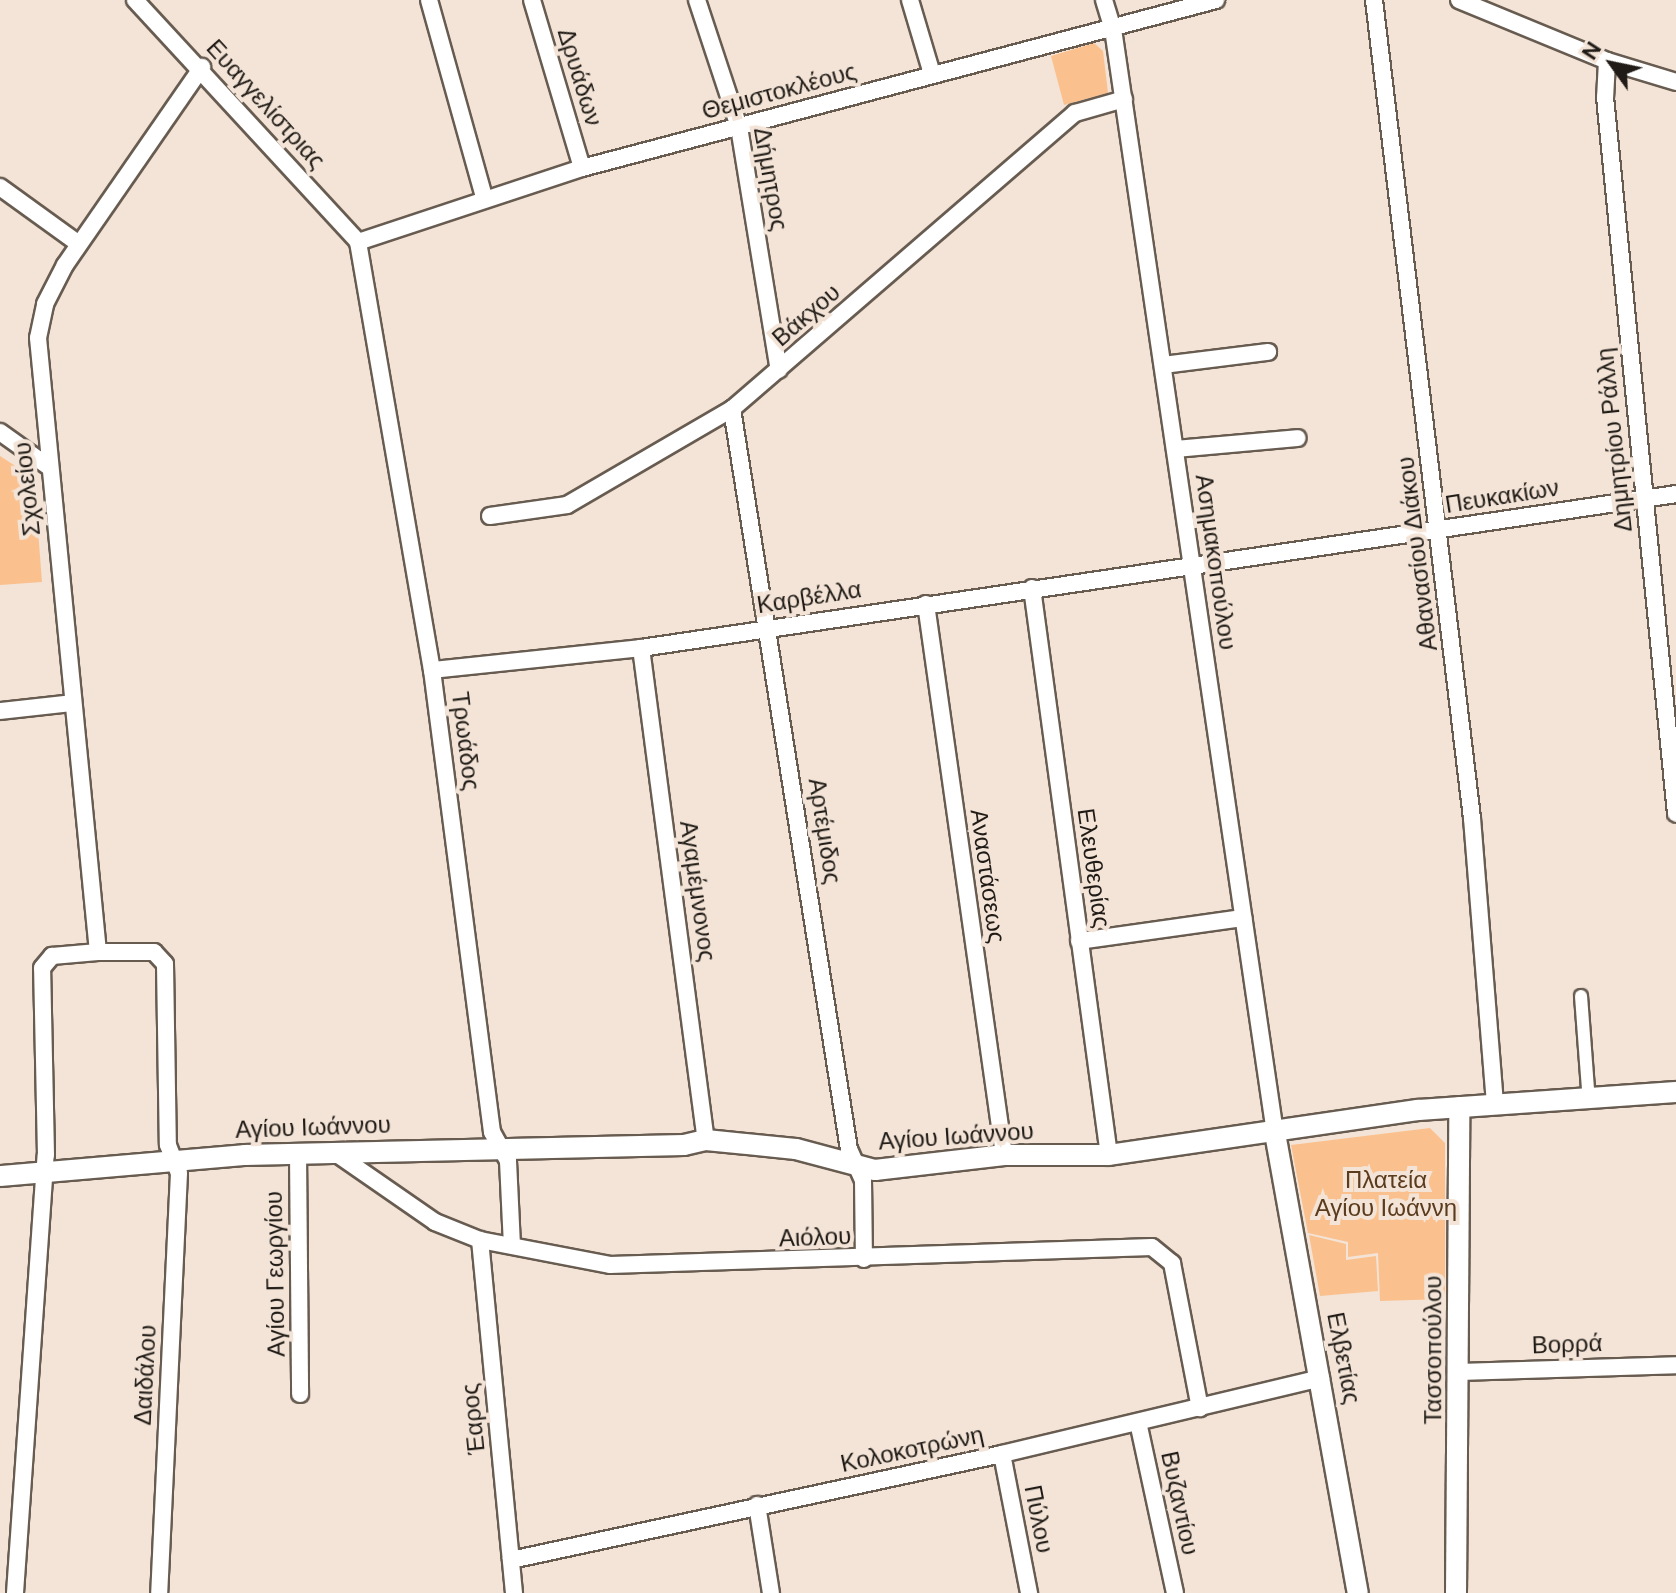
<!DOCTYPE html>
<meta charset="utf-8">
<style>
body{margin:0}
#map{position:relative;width:1676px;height:1593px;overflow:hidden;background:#f3e4d7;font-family:"DM Sans",sans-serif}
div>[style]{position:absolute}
.green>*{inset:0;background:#fac18e}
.roads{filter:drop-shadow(2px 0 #685c51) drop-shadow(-2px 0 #685c51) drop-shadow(0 2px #685c51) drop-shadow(0 -2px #685c51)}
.pedestrian>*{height:12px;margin:-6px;padding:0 6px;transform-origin:6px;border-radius:6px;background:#fff}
.minor>*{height:16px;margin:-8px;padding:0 8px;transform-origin:8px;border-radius:8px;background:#fff}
.tertiary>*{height:20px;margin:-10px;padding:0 10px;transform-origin:10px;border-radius:10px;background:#fff}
span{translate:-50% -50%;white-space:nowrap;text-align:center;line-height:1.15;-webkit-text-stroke:8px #f3e4d7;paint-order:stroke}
.street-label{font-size:24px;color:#201b16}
.park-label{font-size:24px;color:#5a3b1e}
.north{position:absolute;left:1572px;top:24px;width:80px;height:80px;-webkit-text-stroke:6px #f3e4d7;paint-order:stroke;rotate:303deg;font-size:22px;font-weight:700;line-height:32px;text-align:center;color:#201b16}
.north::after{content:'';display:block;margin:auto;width:28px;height:36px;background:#201b16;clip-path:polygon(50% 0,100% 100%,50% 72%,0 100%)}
</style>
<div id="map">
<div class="green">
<div style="clip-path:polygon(1094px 43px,1103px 51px,1108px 93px,1064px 105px,1051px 56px)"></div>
<div style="clip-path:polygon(0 456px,34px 478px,42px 582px,0 585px)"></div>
<div style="clip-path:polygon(1430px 1128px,1445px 1143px,1445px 1299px,1380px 1301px,1378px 1253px,1348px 1257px,1348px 1242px,1308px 1233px,1291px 1145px)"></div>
<div style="clip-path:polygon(1309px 1235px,1346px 1244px,1346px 1260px,1376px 1256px,1378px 1291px,1320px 1296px)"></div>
</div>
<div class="roads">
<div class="pedestrian">
<div style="left:1581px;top:996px;width:93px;rotate:85.7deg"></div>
</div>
<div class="minor">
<div style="left:135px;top:0;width:329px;rotate:47.3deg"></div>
<div style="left:429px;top:0;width:205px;rotate:74.4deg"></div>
<div style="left:532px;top:0;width:175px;rotate:73.4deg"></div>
<div style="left:697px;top:0;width:134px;rotate:71.7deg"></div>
<div style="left:739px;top:127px;width:246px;rotate:80.7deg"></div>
<div style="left:910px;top:0;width:77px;rotate:73.4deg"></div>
<div style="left:1104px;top:0;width:30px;rotate:73deg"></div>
<div style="left:1113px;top:29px;width:1116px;rotate:81.65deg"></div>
<div style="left:1374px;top:0;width:824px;rotate:83.17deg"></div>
<div style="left:1472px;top:818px;width:287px;rotate:85.4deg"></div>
<div style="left:1459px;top:0;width:160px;rotate:22.4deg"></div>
<div style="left:1607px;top:61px;width:72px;rotate:16.9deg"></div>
<div style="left:1607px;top:61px;width:36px;rotate:93deg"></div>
<div style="left:1605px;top:97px;width:720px;rotate:84.34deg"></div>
<div style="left:0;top:187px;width:97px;rotate:35.8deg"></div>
<div style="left:358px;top:242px;width:434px;rotate:80.2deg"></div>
<div style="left:432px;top:670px;width:466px;rotate:82.6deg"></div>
<div style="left:492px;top:1132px;width:33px;rotate:61deg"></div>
<div style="left:508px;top:1161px;width:84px;rotate:87.3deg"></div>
<div style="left:358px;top:242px;width:236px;rotate:-18.3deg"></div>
<div style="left:582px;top:168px;width:656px;rotate:-14.84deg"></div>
<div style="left:1163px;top:365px;width:106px;rotate:-7.1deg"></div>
<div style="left:732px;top:409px;width:749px;rotate:81.02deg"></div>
<div style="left:849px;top:1149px;width:34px;rotate:66deg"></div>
<div style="left:863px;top:1180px;width:79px;rotate:89.3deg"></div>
<div style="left:0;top:432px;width:60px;rotate:35.5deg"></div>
<div style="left:1175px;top:449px;width:123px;rotate:-5.1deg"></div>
<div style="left:490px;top:516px;width:78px;rotate:-8.1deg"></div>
<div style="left:567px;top:505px;width:191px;rotate:-30.2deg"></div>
<div style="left:732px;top:409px;width:453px;rotate:-40.8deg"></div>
<div style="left:1075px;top:113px;width:51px;rotate:-15.9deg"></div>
<div style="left:1032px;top:588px;width:572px;rotate:82.27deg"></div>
<div style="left:926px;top:604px;width:556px;rotate:81.94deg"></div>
<div style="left:641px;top:648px;width:496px;rotate:82.5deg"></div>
<div style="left:432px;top:670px;width:210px;rotate:-6deg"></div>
<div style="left:641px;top:648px;width:1046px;rotate:-8.46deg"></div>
<div style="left:0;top:711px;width:73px;rotate:-6.3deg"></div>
<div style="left:1079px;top:941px;width:166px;rotate:-8deg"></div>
<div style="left:98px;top:952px;width:617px;rotate:-95.58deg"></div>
<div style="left:38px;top:338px;width:35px;rotate:-78deg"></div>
<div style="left:45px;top:304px;width:44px;rotate:-62.9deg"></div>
<div style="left:65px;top:265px;width:241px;rotate:-55.3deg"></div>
<div style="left:334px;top:1152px;width:123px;rotate:34.7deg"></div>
<div style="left:435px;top:1222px;width:48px;rotate:21.8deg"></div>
<div style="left:480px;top:1240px;width:132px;rotate:10.9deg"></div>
<div style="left:610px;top:1265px;width:542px;rotate:-1.9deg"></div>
<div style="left:1152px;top:1247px;width:26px;rotate:39deg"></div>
<div style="left:1172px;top:1263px;width:148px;rotate:79.1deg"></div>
<div style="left:298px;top:1153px;width:241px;rotate:89.5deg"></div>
<div style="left:480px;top:1240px;width:355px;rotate:84.5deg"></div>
<div style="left:1459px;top:1372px;width:217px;rotate:-1.8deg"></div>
<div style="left:1138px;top:1422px;width:175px;rotate:77.8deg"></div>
<div style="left:1002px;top:1454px;width:142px;rotate:79deg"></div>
<div style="left:757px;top:1505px;width:89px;rotate:81deg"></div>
<div style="left:511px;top:1560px;width:502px;rotate:-12.18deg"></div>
<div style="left:1002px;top:1454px;width:328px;rotate:-13.4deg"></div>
<div style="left:15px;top:1593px;width:439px;rotate:-86deg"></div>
<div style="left:46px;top:1155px;width:187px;rotate:-91.2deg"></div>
<div style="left:42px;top:968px;width:16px;rotate:-50deg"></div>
<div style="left:52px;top:956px;width:46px;rotate:-5deg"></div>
<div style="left:98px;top:952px;width:56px"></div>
<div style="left:154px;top:952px;width:16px;rotate:47deg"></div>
<div style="left:165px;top:964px;width:181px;rotate:89.1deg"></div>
<div style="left:168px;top:1145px;width:30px;rotate:69deg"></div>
<div style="left:179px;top:1173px;width:420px;rotate:92.7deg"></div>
</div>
<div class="tertiary">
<div style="left:1275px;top:1133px;width:467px;rotate:79.8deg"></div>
<div style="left:0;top:1176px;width:246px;rotate:-4.9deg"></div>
<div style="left:245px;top:1155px;width:439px;rotate:-1.3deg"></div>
<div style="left:684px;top:1145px;width:23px;rotate:-13deg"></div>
<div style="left:706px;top:1140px;width:90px;rotate:5.7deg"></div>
<div style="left:796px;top:1149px;width:82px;rotate:14.9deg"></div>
<div style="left:875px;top:1170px;width:130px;rotate:-6.6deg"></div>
<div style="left:1004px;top:1155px;width:105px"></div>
<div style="left:1109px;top:1155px;width:312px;rotate:-8.3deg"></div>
<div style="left:1418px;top:1110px;width:259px;rotate:-4deg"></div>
<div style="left:1456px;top:1593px;width:486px;rotate:-89.6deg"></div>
</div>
</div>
<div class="street-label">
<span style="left:580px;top:77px;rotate:73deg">Δρυάδων</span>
<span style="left:779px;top:91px;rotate:-15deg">Θεμιστοκλέους</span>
<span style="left:266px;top:104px;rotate:48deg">Ευαγγελίστριας</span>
<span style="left:771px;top:179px;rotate:80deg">Δήμητρος</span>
<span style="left:806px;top:315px;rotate:-41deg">Βάκχου</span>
<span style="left:1614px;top:440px;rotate:-96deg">Δημητρίου Ράλλη</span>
<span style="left:27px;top:489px;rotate:-96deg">Σχολείου</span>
<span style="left:1502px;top:496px;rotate:-9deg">Πευκακίων</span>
<span style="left:1417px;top:554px;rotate:-97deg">Αθανασίου Διάκου</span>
<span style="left:1216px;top:562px;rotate:82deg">Ασημακοπούλου</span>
<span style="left:809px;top:597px;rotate:-9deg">Καρβέλλα</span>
<span style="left:466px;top:741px;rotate:83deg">Τρωάδος</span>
<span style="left:825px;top:831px;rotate:81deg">Αρτέμιδος</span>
<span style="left:1094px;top:868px;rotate:82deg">Ελευθερίας</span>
<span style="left:988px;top:876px;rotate:82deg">Αναστάσεως</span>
<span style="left:698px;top:891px;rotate:82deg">Αγαμέμνονος</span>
<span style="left:313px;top:1127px;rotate:-2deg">Αγίου Ιωάννου</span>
<span style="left:956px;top:1136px;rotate:-4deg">Αγίου Ιωάννου</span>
<span style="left:815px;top:1237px;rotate:-2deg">Αιόλου</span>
<span style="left:275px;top:1274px;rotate:-91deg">Αγίου Γεωργίου</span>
<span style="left:1567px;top:1344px;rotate:-2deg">Βορρά</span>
<span style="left:1433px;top:1350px;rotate:-90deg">Τασσοπούλου</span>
<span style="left:1344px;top:1358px;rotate:79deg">Ελβετίας</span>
<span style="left:145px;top:1375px;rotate:-87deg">Δαιδάλου</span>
<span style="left:473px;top:1419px;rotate:-96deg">Έαρος</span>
<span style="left:912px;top:1449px;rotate:-12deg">Κολοκοτρώνη</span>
<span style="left:1180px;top:1503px;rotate:78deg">Βυζαντίου</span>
<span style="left:1039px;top:1519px;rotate:79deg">Πύλου</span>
</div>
<div class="park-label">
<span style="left:1386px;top:1194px">Πλατεία<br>Αγίου Ιωάννη</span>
</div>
<div class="north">N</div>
</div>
